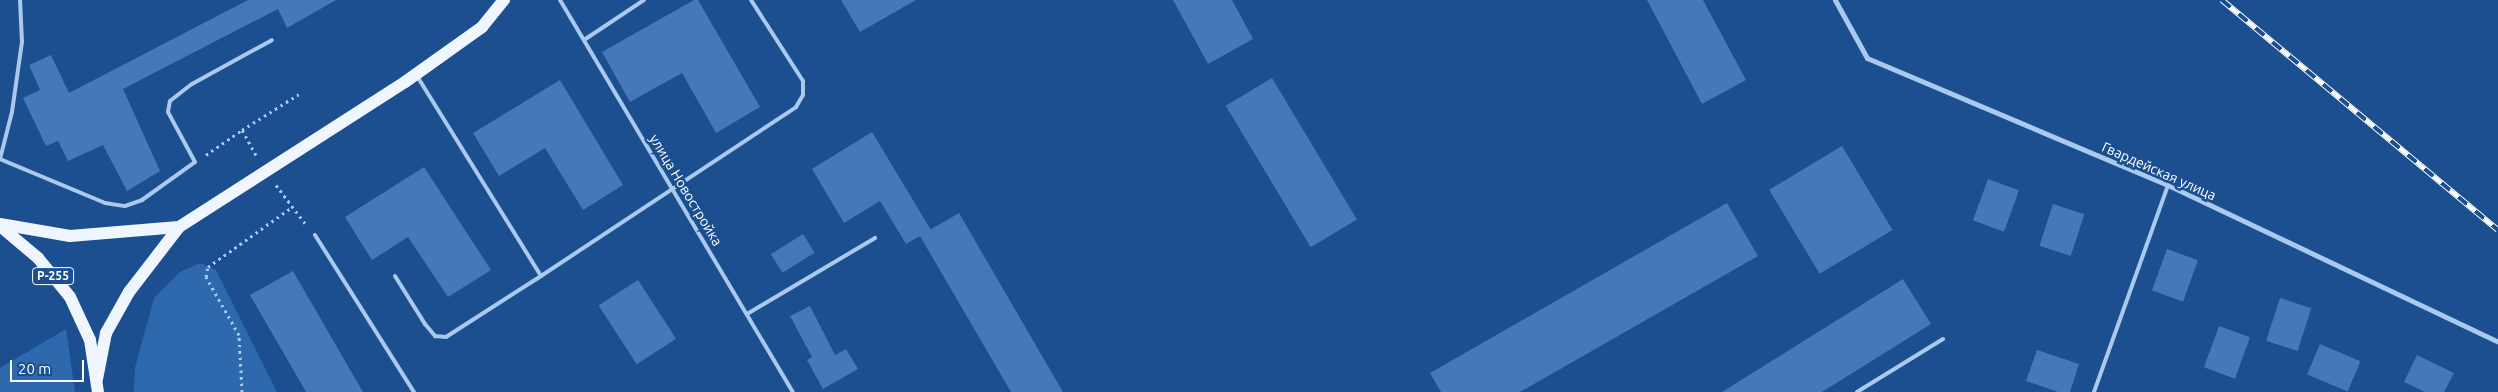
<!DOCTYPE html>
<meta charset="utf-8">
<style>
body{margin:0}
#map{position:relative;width:2498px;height:392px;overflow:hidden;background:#1b4f8f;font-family:Ubuntu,sans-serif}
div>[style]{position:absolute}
.green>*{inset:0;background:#2e69ad}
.building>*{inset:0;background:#4478b7;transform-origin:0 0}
.path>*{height:3px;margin-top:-1.5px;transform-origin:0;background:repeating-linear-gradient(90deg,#a9c9ee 0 2.5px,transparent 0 6.5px)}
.service>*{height:4px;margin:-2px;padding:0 2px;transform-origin:2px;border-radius:2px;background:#a9c9ee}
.minor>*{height:5px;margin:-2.5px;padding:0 2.5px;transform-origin:2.5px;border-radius:2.5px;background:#a9c9ee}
.primary>*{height:12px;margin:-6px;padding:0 6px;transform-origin:6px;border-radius:6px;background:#f0f6ff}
.rail>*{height:5.5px;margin-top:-2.75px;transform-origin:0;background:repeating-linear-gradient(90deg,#1b4f8f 0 11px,#fff 0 22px);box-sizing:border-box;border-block:1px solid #fff}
span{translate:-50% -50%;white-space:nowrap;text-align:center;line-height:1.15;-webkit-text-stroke:5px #1b4f8f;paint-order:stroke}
.shield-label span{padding:1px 4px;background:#1b4f8f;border:1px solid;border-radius:4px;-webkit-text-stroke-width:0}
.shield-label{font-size:12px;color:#fff;font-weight:700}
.street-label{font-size:14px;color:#fff}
.scale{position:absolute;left:10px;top:360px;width:74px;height:22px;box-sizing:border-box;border:2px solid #fff;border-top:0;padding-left:6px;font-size:15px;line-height:18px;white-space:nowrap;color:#fff;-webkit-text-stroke:4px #1b4f8f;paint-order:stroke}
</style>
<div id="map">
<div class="green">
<div style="clip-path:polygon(200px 263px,216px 270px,277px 392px,134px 392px,135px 368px,154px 298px,180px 272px)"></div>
<div style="clip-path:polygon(66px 329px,75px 392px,0 392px,0 368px)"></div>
</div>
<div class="building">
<div style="clip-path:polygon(248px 0,336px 0,287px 28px,278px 9px,123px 89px,160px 171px,127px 191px,103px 145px,68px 161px,58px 141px,46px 146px,23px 98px,40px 90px,29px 65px,51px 55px,69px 93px)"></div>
<div style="clip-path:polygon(694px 0,698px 0,760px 107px,716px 133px,682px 73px,630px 102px,602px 52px)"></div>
<div style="clip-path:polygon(841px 0,916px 0,860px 32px)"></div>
<div style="clip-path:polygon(1173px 0,1232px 0,1253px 39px,1208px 64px)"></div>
<div style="clip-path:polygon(1647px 0,1703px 0,1746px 80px,1702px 104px)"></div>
<div style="left:1272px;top:78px;width:165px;height:54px;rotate:59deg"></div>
<div style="clip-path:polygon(560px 80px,623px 185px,583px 210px,545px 148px,499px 176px,473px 133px)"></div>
<div style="clip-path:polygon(872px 132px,931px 230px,928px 231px,959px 213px,1063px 392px,1011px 392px,920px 236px,906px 244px,880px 201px,844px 223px,812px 169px)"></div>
<div style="left:1842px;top:146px;width:98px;height:85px;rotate:59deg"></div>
<div style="clip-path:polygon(424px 167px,491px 270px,448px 297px,408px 237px,372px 260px,345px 217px)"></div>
<div style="left:1988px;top:179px;width:33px;height:44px;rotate:20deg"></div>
<div style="clip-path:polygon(1727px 203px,1758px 256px,1520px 392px,1441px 392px,1430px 373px)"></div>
<div style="left:2053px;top:204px;width:33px;height:44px;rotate:18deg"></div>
<div style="left:803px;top:234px;width:22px;height:38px;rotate:58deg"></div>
<div style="left:2167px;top:249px;width:33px;height:44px;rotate:20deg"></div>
<div style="clip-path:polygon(293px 271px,363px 392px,306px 392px,250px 295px)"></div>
<div style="clip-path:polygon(1903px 279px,1931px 324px,1822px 392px,1722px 392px)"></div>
<div style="left:638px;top:280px;width:70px;height:47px;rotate:57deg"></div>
<div style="left:2280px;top:298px;width:33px;height:45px;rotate:18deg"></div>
<div style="clip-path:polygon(810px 306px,835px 355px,846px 349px,858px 369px,823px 389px,807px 360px,812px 357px,790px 316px)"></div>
<div style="left:2219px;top:326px;width:33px;height:44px;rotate:20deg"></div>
<div style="left:2320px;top:344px;width:44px;height:33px;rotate:23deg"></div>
<div style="clip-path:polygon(2037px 350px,2079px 364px,2070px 392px,2058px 392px,2026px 381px)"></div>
<div style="clip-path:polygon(2417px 355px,2454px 373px,2444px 392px,2425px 392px,2404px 382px)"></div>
</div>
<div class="path">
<div style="left:206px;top:155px;width:44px;rotate:-34.8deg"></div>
<div style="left:256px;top:155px;width:29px;rotate:-119deg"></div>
<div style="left:242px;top:130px;width:67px;rotate:-32.3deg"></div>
<div style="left:276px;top:185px;width:51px;rotate:52.9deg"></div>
<div style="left:242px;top:392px;width:57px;rotate:-93deg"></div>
<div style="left:239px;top:335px;width:67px;rotate:-119.6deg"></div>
<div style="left:206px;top:277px;width:10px;rotate:-79deg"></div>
<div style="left:208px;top:267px;width:103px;rotate:-35.5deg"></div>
</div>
<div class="service">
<div style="left:560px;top:0;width:456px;rotate:59.3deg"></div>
<div style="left:584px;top:40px;width:72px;rotate:-33.7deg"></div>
<div style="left:417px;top:76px;width:235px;rotate:58.2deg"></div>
<div style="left:541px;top:276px;width:306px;rotate:-33.5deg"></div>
<div style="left:796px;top:107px;width:14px;rotate:-60deg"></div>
<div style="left:803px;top:95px;width:14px;rotate:-90deg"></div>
<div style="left:803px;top:81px;width:96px;rotate:-122.7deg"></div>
<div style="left:0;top:159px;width:114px;rotate:22.7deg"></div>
<div style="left:105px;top:203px;width:20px;rotate:9deg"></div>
<div style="left:125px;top:206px;width:18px;rotate:-19deg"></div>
<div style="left:142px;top:200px;width:65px;rotate:-35.6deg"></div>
<div style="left:195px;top:162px;width:57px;rotate:-118.4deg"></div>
<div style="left:168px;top:112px;width:11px;rotate:-80deg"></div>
<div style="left:170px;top:101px;width:28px;rotate:-38deg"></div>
<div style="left:192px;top:84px;width:91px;rotate:-28.8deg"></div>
<div style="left:0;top:159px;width:49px;rotate:-75.7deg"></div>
<div style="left:12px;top:112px;width:71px;rotate:-81.9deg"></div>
<div style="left:22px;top:42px;width:42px;rotate:-92.7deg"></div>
<div style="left:315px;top:235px;width:186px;rotate:57.8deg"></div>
<div style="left:395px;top:276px;width:57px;rotate:58deg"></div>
<div style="left:425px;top:324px;width:16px;rotate:50deg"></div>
<div style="left:435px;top:336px;width:11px;rotate:5deg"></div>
<div style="left:446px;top:337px;width:113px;rotate:-32.7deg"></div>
<div style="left:747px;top:314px;width:149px;rotate:-30.7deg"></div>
<div style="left:1857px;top:392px;width:101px;rotate:-31.6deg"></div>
<div style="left:2094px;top:392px;width:220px;rotate:-70.3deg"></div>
</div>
<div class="minor">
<div style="left:1835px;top:0;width:66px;rotate:61.1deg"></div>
<div style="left:1867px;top:58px;width:327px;rotate:22.9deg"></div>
<div style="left:2168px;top:185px;width:365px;rotate:25.4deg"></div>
</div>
<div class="primary">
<div style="left:0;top:224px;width:71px;rotate:9.7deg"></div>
<div style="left:70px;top:236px;width:109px;rotate:-4.7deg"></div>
<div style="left:0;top:226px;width:50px;rotate:40.1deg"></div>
<div style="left:38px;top:258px;width:50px;rotate:50.6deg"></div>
<div style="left:70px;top:297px;width:47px;rotate:65.1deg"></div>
<div style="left:90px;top:340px;width:53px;rotate:81.3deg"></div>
<div style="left:97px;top:379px;width:47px;rotate:-78.9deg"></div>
<div style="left:106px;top:333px;width:47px;rotate:-60.7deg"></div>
<div style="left:129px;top:292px;width:82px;rotate:-52.4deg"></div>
<div style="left:179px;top:227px;width:269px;rotate:-32.7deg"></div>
<div style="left:405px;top:82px;width:95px;rotate:-35.5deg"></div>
<div style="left:482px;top:27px;width:35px;rotate:-51deg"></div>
</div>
<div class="rail">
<div style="left:2222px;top:0;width:359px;rotate:39.8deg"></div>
</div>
<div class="shield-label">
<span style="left:53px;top:276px">Р-255</span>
</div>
<div class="street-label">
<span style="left:2159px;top:171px;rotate:24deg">Гвардейская улица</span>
<span style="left:686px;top:190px;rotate:59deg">улица Новостройка</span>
</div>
<div class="scale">20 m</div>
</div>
